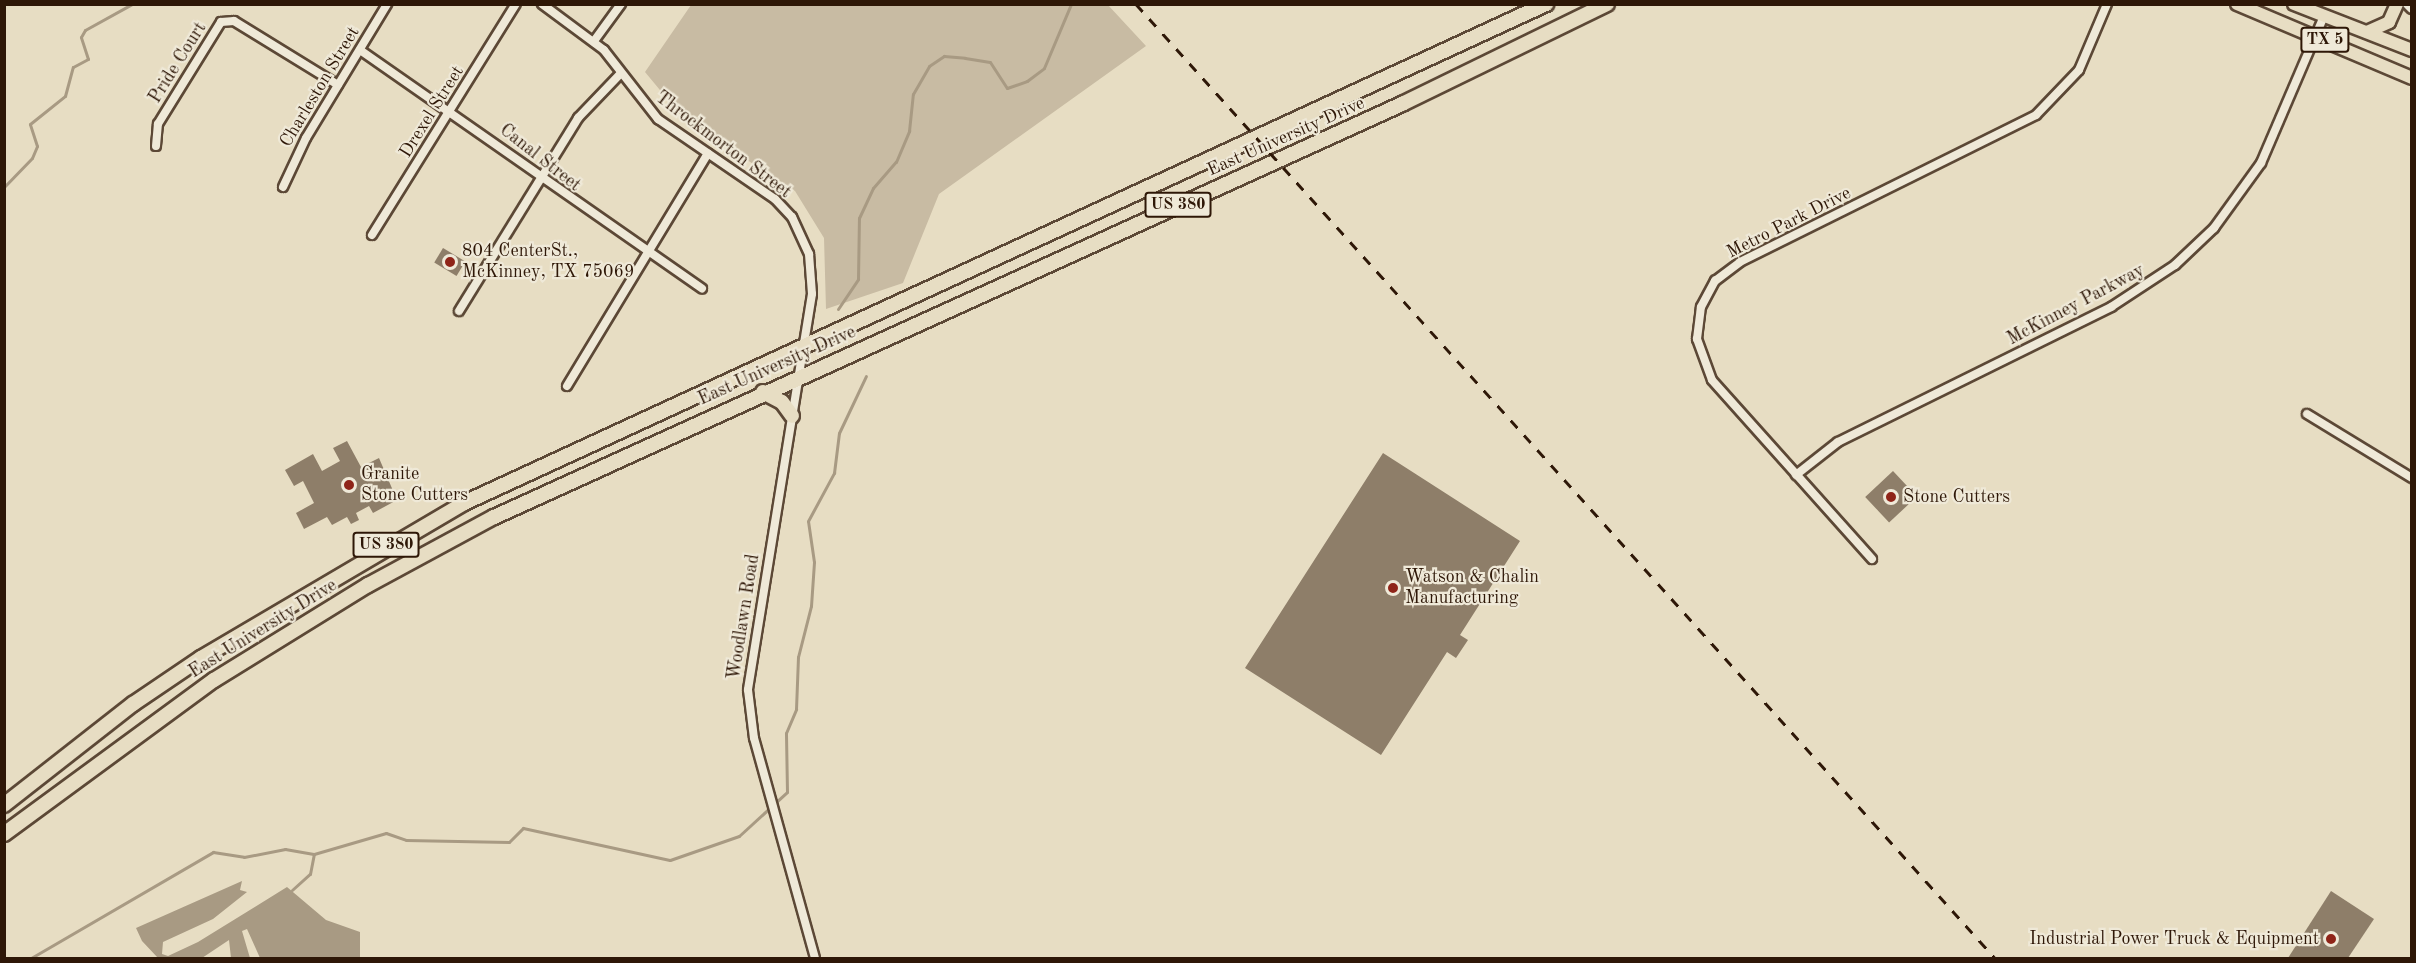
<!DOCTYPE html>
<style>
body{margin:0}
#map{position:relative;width:2416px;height:963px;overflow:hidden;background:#e7ddc3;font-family:"Old Standard TT",serif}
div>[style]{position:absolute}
.green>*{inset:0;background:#c8bba3}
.water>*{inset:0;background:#a89a83}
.stream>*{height:3px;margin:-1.5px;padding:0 1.5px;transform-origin:1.5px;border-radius:1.5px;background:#a89a83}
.building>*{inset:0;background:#8e7e69;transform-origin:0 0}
.roads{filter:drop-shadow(2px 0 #5c4836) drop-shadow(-2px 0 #5c4836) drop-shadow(0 2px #5c4836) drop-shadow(0 -2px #5c4836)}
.minor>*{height:8px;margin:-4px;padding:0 4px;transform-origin:4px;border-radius:4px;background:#efe9d8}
.tertiary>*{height:10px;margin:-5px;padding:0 5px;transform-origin:5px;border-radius:5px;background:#efe9d8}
.primary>*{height:12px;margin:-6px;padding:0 6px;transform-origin:6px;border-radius:6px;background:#e7ddc3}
.trunk>*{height:14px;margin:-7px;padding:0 7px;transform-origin:7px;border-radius:7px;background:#e7ddc3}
.rail>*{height:3px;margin-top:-1.5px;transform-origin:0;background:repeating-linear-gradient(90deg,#2e1707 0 10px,transparent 0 20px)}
.dots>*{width:16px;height:16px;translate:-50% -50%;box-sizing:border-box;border:3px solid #efe9d8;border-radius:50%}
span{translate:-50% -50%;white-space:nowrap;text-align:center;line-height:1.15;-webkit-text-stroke:4.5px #efe9d8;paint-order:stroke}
.shield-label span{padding:2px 4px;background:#efe9d8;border:2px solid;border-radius:4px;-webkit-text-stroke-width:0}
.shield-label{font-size:16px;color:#2e1707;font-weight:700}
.street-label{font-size:18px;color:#2e1707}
.poi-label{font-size:18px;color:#2e1707}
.left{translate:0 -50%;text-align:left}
.right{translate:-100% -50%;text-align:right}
.frame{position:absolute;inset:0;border:6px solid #2e1707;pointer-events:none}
</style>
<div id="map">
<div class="green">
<div style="clip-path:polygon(691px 5px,1108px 5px,1146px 46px,939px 194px,903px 283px,826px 309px,824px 238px,795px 191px,684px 119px,645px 72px)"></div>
</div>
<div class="water">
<div style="clip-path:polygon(242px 881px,240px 890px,247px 892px,213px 919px,163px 942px,162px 954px,168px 956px,198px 942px,287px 887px,326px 920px,360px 932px,360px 958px,260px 958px,247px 929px,242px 931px,250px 958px,231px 958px,229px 940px,202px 958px,158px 958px,142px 941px,136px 928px)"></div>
</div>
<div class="stream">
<div style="left:4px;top:187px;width:40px;rotate:-46deg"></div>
<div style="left:32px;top:158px;width:13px;rotate:-67deg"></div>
<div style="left:37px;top:146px;width:23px;rotate:-108deg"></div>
<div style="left:30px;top:124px;width:45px;rotate:-38.7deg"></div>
<div style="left:65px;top:96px;width:30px;rotate:-75deg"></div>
<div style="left:73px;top:67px;width:17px;rotate:-28deg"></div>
<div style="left:88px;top:59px;width:23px;rotate:-108deg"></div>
<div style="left:81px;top:37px;width:8px;rotate:-60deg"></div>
<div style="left:85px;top:30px;width:54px;rotate:-29deg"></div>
<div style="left:838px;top:309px;width:36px;rotate:-56deg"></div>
<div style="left:858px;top:279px;width:61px;rotate:-89.1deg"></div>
<div style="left:859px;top:218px;width:33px;rotate:-65deg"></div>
<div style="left:873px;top:188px;width:35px;rotate:-49deg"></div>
<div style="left:896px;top:162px;width:34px;rotate:-67deg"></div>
<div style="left:909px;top:131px;width:37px;rotate:-84deg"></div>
<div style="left:913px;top:94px;width:32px;rotate:-60deg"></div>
<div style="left:929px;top:66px;width:18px;rotate:-34deg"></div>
<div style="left:944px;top:56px;width:21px;rotate:5deg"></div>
<div style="left:965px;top:58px;width:25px;rotate:9deg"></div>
<div style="left:990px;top:62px;width:31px;rotate:57deg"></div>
<div style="left:1007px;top:88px;width:21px;rotate:-19deg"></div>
<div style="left:1027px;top:81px;width:21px;rotate:-37deg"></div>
<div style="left:1044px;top:68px;width:69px;rotate:-67.1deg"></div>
<div style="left:292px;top:890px;width:24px;rotate:-42deg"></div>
<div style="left:310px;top:874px;width:20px;rotate:-79deg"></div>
<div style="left:31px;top:958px;width:211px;rotate:-30.2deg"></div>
<div style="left:213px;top:852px;width:31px;rotate:9deg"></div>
<div style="left:244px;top:857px;width:42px;rotate:-11deg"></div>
<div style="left:285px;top:849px;width:29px;rotate:10deg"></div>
<div style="left:314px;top:854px;width:75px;rotate:-16.3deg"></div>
<div style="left:386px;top:833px;width:21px;rotate:19deg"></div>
<div style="left:406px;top:840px;width:103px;rotate:1.1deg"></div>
<div style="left:509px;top:842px;width:20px;rotate:-45deg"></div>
<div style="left:523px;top:828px;width:150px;rotate:12.3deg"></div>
<div style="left:670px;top:860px;width:73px;rotate:-19.2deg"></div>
<div style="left:739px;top:836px;width:65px;rotate:-42.5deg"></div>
<div style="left:787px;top:792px;width:59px;rotate:-91deg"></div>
<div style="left:786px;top:733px;width:26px;rotate:-67deg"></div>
<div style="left:796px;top:709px;width:52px;rotate:-87.8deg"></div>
<div style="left:798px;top:657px;width:53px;rotate:-75.7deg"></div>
<div style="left:811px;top:606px;width:44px;rotate:-86.1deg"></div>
<div style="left:814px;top:562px;width:41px;rotate:-98.3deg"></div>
<div style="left:808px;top:521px;width:55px;rotate:-61.6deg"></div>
<div style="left:834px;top:473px;width:40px;rotate:-82.9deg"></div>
<div style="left:839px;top:433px;width:63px;rotate:-64.7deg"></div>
</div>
<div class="building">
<div style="left:443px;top:248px;width:26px;height:17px;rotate:31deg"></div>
<div style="clip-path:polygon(347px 441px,361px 467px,379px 458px,397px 500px,373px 513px,369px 506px,356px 513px,359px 520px,351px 524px,347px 517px,332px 525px,327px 517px,304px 529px,296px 513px,314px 503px,303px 481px,294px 486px,285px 470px,313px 454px,322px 471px,340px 461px,333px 448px)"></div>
<div style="clip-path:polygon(1383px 453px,1520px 541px,1460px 635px,1468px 640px,1456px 658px,1447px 652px,1381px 755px,1245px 668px)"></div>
<div style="left:1893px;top:471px;width:35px;height:38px;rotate:47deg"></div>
<div style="clip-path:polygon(2331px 891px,2374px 919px,2348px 958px,2288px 958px)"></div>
</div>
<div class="roads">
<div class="minor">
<div style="left:542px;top:4px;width:77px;rotate:36.6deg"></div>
<div style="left:604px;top:50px;width:88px;rotate:52deg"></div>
<div style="left:658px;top:119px;width:142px;rotate:34.4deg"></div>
<div style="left:775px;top:199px;width:25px;rotate:47deg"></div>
<div style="left:792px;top:217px;width:41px;rotate:65.3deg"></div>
<div style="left:809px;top:254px;width:40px;rotate:85.7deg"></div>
<div style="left:812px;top:294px;width:401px;rotate:99.2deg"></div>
<div style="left:748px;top:690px;width:48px;rotate:82.9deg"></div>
<div style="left:754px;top:738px;width:228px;rotate:74.5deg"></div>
<div style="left:594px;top:41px;width:46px;rotate:-53.9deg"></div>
<div style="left:360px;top:50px;width:417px;rotate:34.9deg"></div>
<div style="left:156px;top:146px;width:22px;rotate:-85deg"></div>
<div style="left:158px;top:124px;width:120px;rotate:-58.3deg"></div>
<div style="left:221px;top:22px;width:13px;rotate:-4deg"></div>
<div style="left:234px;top:21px;width:122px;rotate:31.6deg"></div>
<div style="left:283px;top:187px;width:54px;rotate:-64.9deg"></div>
<div style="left:306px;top:138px;width:157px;rotate:-58.8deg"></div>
<div style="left:372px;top:235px;width:272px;rotate:-58.1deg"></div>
<div style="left:459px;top:311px;width:227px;rotate:-58.3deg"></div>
<div style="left:578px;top:118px;width:62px;rotate:-46.3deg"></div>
<div style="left:567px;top:386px;width:272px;rotate:-58.8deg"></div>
<div style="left:2307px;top:414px;width:123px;rotate:31.4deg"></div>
<div style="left:1796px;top:475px;width:53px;rotate:-38.2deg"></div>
<div style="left:1838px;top:442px;width:305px;rotate:-26.3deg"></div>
<div style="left:2111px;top:307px;width:77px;rotate:-33.3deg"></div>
<div style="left:2175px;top:265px;width:54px;rotate:-43.5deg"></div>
<div style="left:2214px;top:228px;width:80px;rotate:-54.1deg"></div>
<div style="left:2261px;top:163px;width:160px;rotate:-66.8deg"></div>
<div style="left:1872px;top:559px;width:240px;rotate:-131.8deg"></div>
<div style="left:1712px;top:380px;width:44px;rotate:-110.1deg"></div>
<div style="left:1697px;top:339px;width:32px;rotate:-83deg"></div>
<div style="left:1701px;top:307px;width:30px;rotate:-62deg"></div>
<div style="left:1715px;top:281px;width:31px;rotate:-37deg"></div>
<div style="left:1740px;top:262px;width:330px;rotate:-26.4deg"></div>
<div style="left:2036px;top:115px;width:62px;rotate:-46.3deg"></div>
<div style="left:2079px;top:70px;width:72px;rotate:-67deg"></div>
</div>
<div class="tertiary">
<div style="left:2408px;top:4px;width:6px;rotate:45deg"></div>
</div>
<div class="primary">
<div style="left:2237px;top:4px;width:190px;rotate:22.9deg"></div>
<div style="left:2294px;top:4px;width:127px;rotate:21.3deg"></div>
<div style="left:2367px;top:32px;width:24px;rotate:-24deg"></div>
<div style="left:2389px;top:22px;width:20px;rotate:-66deg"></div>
</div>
<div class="trunk">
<div style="left:763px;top:392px;width:21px;rotate:28deg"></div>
<div style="left:782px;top:402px;width:17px;rotate:54deg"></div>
<div style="left:4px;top:805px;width:164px;rotate:-38.1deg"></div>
<div style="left:133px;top:704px;width:82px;rotate:-34.1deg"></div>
<div style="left:201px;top:658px;width:305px;rotate:-30.5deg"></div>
<div style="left:464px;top:503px;width:1192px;rotate:-24.76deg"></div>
<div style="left:4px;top:834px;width:260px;rotate:-36.3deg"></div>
<div style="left:214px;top:680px;width:181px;rotate:-31.7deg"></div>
<div style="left:368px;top:585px;width:143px;rotate:-28.4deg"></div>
<div style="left:494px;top:517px;width:998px;rotate:-24.46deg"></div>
<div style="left:1402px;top:104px;width:228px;rotate:-26deg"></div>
</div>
</div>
<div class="rail">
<div style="left:1136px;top:4px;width:1284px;rotate:48deg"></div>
</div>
<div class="dots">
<div style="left:450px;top:262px;background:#8f2418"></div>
<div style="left:349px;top:485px;background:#8f2418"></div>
<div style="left:1891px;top:497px;background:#8f2418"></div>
<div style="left:1393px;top:588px;background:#8f2418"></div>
<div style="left:2331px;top:939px;background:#8f2418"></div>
</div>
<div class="shield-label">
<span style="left:2325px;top:40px">TX 5</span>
<span style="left:1178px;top:205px">US 380</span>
<span style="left:386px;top:545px">US 380</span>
</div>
<div class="street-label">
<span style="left:178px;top:63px;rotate:-58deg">Pride Court</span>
<span style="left:320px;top:87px;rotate:-59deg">Charleston Street</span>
<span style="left:432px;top:112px;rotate:-58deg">Drexel Street</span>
<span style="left:1286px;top:137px;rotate:-24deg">East University Drive</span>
<span style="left:723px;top:145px;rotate:37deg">Throckmorton Street</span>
<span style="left:540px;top:158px;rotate:38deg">Canal Street</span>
<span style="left:1789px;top:223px;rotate:-27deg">Metro Park Drive</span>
<span style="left:2076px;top:305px;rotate:-28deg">McKinney Parkway</span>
<span style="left:777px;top:366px;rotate:-24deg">East University Drive</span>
<span style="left:744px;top:617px;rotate:-81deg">Woodlawn Road</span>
<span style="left:263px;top:629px;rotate:-32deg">East University Drive</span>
</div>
<div class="poi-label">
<span class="left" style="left:462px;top:262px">804 CenterSt.,<br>McKinney, TX 75069</span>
<span class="left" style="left:361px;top:485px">Granite<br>Stone Cutters</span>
<span class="left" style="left:1903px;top:497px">Stone Cutters</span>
<span class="left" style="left:1405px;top:588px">Watson &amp; Chalin<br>Manufacturing</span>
<span class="right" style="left:2319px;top:939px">Industrial Power Truck &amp; Equipment</span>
</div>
<div class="frame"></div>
</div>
